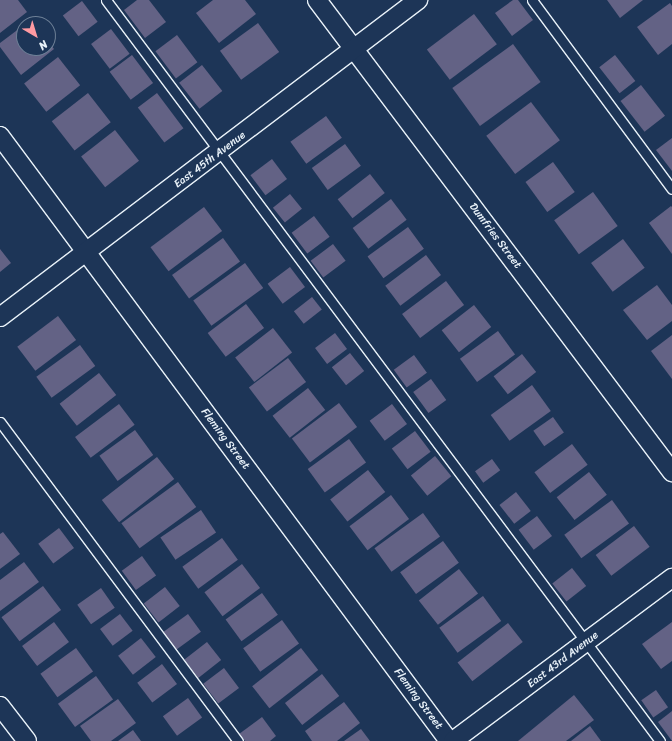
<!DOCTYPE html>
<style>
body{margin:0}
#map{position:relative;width:672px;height:741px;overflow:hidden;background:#1d3557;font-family:Sriracha,sans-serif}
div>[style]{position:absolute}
.building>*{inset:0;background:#636285;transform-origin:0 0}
.roads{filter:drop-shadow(1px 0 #e8f1f8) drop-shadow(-1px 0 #e8f1f8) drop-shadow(0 1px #e8f1f8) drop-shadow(0 -1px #e8f1f8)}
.service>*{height:9px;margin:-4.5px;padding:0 4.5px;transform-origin:4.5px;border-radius:4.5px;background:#1d3557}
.minor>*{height:18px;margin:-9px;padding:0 9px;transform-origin:9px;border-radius:9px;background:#1d3557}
span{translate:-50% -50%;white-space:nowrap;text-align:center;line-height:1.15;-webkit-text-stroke:4px #1d3557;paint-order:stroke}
.street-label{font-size:11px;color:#e8f1f8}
.north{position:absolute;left:16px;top:16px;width:40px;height:40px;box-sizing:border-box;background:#1d3557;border:1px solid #6e8097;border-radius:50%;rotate:142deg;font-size:11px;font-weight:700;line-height:16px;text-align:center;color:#e8f1f8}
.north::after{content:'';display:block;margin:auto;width:14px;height:18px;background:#ff9aa2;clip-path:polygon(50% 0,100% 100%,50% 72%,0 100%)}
</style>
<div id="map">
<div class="building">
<div style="clip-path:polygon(0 0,18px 0,27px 12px,0 33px)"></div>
<div style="clip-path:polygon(137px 0,149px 0,166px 22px,145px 38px,124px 10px)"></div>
<div style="clip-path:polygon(213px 0,245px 0,256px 14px,219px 43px,196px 13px)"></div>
<div style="clip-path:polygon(513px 0,518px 0,533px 20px,512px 36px,495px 13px)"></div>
<div style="clip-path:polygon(607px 0,643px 0,620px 18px)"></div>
<div style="left:82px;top:1px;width:26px;height:24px;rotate:53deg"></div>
<div style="clip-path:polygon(670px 3px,672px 6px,672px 44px,658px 55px,637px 27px)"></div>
<div style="left:474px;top:14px;width:38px;height:59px;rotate:53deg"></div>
<div style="clip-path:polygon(31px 19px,35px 24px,25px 24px)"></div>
<div style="left:258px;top:23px;width:36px;height:47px;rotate:54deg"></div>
<div style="clip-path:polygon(24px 25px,24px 48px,48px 48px,48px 41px,54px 49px,21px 75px,0 47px,0 43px)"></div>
<div style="left:111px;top:29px;width:31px;height:25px;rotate:53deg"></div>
<div style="left:177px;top:35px;width:34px;height:27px;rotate:53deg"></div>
<div style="left:513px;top:44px;width:47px;height:75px;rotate:54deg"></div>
<div style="left:132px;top:55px;width:35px;height:28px;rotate:53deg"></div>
<div style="left:615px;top:55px;width:33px;height:20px;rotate:52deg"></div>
<div style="left:58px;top:57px;width:36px;height:43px;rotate:52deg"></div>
<div style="left:202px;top:65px;width:33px;height:29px;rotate:52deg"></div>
<div style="left:641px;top:85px;width:39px;height:26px;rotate:52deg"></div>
<div style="left:88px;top:93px;width:37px;height:46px;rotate:52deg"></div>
<div style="left:157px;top:93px;width:44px;height:24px;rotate:53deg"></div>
<div style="left:531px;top:102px;width:48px;height:56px;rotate:53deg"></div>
<div style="left:326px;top:116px;width:27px;height:44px;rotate:54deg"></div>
<div style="left:115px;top:130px;width:39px;height:43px;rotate:52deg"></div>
<div style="clip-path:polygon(672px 138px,672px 171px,656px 150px)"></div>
<div style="left:345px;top:144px;width:27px;height:41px;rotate:54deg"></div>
<div style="left:272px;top:159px;width:25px;height:27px;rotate:53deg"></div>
<div style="left:553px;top:162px;width:37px;height:34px;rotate:54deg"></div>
<div style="left:370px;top:174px;width:24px;height:41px;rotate:52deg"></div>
<div style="left:593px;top:192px;width:42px;height:48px;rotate:54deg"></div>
<div style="left:290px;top:194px;width:19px;height:22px;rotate:51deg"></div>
<div style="left:391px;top:199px;width:26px;height:48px;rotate:53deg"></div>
<div style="clip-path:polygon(671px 206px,672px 207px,672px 254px,649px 223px)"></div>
<div style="left:204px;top:207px;width:30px;height:67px;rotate:53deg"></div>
<div style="left:314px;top:216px;width:26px;height:28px;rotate:53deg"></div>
<div style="left:408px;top:227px;width:27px;height:50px;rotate:54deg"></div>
<div style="left:223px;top:238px;width:29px;height:63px;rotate:54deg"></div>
<div style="left:623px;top:239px;width:36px;height:40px;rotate:53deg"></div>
<div style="left:333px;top:244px;width:21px;height:28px;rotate:53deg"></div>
<div style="clip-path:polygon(0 249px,11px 263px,0 272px)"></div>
<div style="left:426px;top:255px;width:25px;height:51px;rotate:53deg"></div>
<div style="left:245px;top:263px;width:31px;height:64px;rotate:54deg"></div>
<div style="left:290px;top:267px;width:25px;height:28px;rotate:53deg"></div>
<div style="left:446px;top:281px;width:30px;height:55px;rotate:53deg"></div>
<div style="clip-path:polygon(657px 285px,672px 305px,672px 321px,647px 340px,623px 310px)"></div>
<div style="left:312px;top:297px;width:16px;height:23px;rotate:52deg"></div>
<div style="left:246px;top:304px;width:30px;height:48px;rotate:53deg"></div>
<div style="left:474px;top:305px;width:28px;height:41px;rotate:52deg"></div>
<div style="left:58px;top:316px;width:30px;height:51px;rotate:53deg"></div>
<div style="left:273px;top:328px;width:31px;height:48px;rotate:52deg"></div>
<div style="left:498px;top:331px;width:29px;height:47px;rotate:54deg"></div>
<div style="left:335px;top:333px;width:20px;height:25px;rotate:53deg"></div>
<div style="clip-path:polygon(672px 335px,672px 379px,651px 351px)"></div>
<div style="left:80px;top:345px;width:26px;height:54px;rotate:54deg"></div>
<div style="left:350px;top:353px;width:23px;height:23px;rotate:52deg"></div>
<div style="left:522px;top:354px;width:23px;height:36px;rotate:52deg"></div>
<div style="left:414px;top:355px;width:22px;height:25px;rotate:54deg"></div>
<div style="left:288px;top:358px;width:30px;height:49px;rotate:53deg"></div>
<div style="left:99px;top:373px;width:28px;height:50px;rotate:52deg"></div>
<div style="left:431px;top:379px;width:26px;height:22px;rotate:54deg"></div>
<div style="left:532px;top:385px;width:32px;height:51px;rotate:54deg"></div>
<div style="left:308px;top:388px;width:28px;height:45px;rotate:52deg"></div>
<div style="left:339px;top:403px;width:30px;height:59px;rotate:53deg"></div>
<div style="left:119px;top:404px;width:26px;height:55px;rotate:53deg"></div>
<div style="left:392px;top:404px;width:25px;height:28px;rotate:53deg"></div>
<div style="left:553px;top:417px;width:19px;height:24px;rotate:55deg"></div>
<div style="left:135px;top:430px;width:31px;height:44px;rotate:54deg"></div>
<div style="left:415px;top:431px;width:26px;height:29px;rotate:53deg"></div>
<div style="left:349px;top:439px;width:29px;height:51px;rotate:54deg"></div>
<div style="left:572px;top:444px;width:26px;height:47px;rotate:53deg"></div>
<div style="left:435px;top:456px;width:26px;height:31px;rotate:51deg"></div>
<div style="left:157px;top:457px;width:28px;height:70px;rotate:52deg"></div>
<div style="left:492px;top:459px;width:14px;height:21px;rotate:54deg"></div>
<div style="left:368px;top:470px;width:28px;height:48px;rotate:52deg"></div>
<div style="left:589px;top:472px;width:29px;height:41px;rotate:52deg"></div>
<div style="left:178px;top:482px;width:31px;height:70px;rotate:54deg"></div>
<div style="left:516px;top:492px;width:24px;height:21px;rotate:52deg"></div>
<div style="left:391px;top:495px;width:30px;height:52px;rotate:53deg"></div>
<div style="left:612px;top:500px;width:29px;height:59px;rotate:54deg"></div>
<div style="left:201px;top:510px;width:27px;height:49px;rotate:56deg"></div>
<div style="left:423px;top:513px;width:29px;height:60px;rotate:54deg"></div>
<div style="left:537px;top:516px;width:25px;height:23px;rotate:53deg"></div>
<div style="left:634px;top:526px;width:26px;height:48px;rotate:53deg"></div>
<div style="left:59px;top:528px;width:25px;height:26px;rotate:53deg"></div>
<div style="clip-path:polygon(3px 532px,20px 554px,0 569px,0 534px)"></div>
<div style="left:222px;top:538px;width:27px;height:49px;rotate:54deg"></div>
<div style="left:443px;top:541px;width:27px;height:53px;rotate:54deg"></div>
<div style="left:142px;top:556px;width:24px;height:25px;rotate:54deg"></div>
<div style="clip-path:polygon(24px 562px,39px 582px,0 611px,0 580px)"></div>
<div style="left:242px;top:564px;width:30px;height:47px;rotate:53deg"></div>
<div style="left:572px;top:568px;width:23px;height:25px;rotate:52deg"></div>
<div style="left:459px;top:569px;width:31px;height:51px;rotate:52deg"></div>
<div style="left:43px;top:586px;width:30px;height:52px;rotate:53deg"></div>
<div style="left:165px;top:587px;width:24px;height:27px;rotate:52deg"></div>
<div style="left:101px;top:588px;width:24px;height:29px;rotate:55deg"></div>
<div style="left:262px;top:593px;width:27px;height:45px;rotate:54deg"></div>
<div style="left:483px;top:596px;width:31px;height:54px;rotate:54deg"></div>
<div style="left:120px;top:614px;width:21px;height:25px;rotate:53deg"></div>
<div style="left:188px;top:614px;width:22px;height:31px;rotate:54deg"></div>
<div style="left:282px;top:620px;width:29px;height:48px;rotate:54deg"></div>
<div style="left:54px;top:622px;width:25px;height:40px;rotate:53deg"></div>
<div style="clip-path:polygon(672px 622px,672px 661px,661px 669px,642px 644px)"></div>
<div style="left:508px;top:623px;width:24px;height:64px;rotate:52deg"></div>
<div style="left:141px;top:638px;width:24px;height:29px;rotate:52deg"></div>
<div style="left:207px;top:642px;width:23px;height:29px;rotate:52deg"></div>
<div style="left:76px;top:648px;width:29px;height:44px;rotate:54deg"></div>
<div style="left:301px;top:648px;width:28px;height:62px;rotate:52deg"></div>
<div style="left:162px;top:664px;width:25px;height:31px;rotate:53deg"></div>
<div style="left:224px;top:668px;width:25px;height:26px;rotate:53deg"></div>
<div style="left:322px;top:674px;width:28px;height:47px;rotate:52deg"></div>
<div style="left:96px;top:676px;width:29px;height:47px;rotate:54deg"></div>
<div style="left:656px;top:690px;width:21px;height:18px;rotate:55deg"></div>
<div style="clip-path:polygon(574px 695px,594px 720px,566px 741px,518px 741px)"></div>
<div style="left:188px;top:698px;width:24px;height:31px;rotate:54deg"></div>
<div style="clip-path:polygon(118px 699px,136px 723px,111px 741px,91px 741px,80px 726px)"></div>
<div style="clip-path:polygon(344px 702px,360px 723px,337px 741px,312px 741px,305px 731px)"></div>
<div style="clip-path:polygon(672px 711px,672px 741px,658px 722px)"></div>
<div style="clip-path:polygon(262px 717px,276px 736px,270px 741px,245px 741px,239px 734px)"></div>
<div style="clip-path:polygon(590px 726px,601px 741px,571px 741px)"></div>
<div style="clip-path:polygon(361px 729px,370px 741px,344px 741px)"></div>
<div style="clip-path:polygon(133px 730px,141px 741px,118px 741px)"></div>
</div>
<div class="roads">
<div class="service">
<div style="left:106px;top:0;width:925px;rotate:53.22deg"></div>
<div style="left:532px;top:0;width:235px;rotate:53.5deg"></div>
<div style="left:0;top:422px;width:398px;rotate:53.3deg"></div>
</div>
<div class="minor">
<div style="left:317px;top:0;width:591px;rotate:53.05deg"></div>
<div style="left:0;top:136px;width:753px;rotate:53.42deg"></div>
<div style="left:0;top:317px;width:525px;rotate:-37.18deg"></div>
<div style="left:0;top:706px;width:44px;rotate:52.4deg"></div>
<div style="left:453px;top:741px;width:273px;rotate:-36.7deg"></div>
</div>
</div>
<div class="street-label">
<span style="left:210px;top:160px;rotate:-37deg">East 45th Avenue</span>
<span style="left:495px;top:236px;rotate:53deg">Dumfries Street</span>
<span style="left:225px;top:439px;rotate:53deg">Fleming Street</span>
<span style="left:563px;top:660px;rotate:-37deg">East 43rd Avenue</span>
<span style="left:418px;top:699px;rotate:53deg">Fleming Street</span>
</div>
<div class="north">N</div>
</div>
